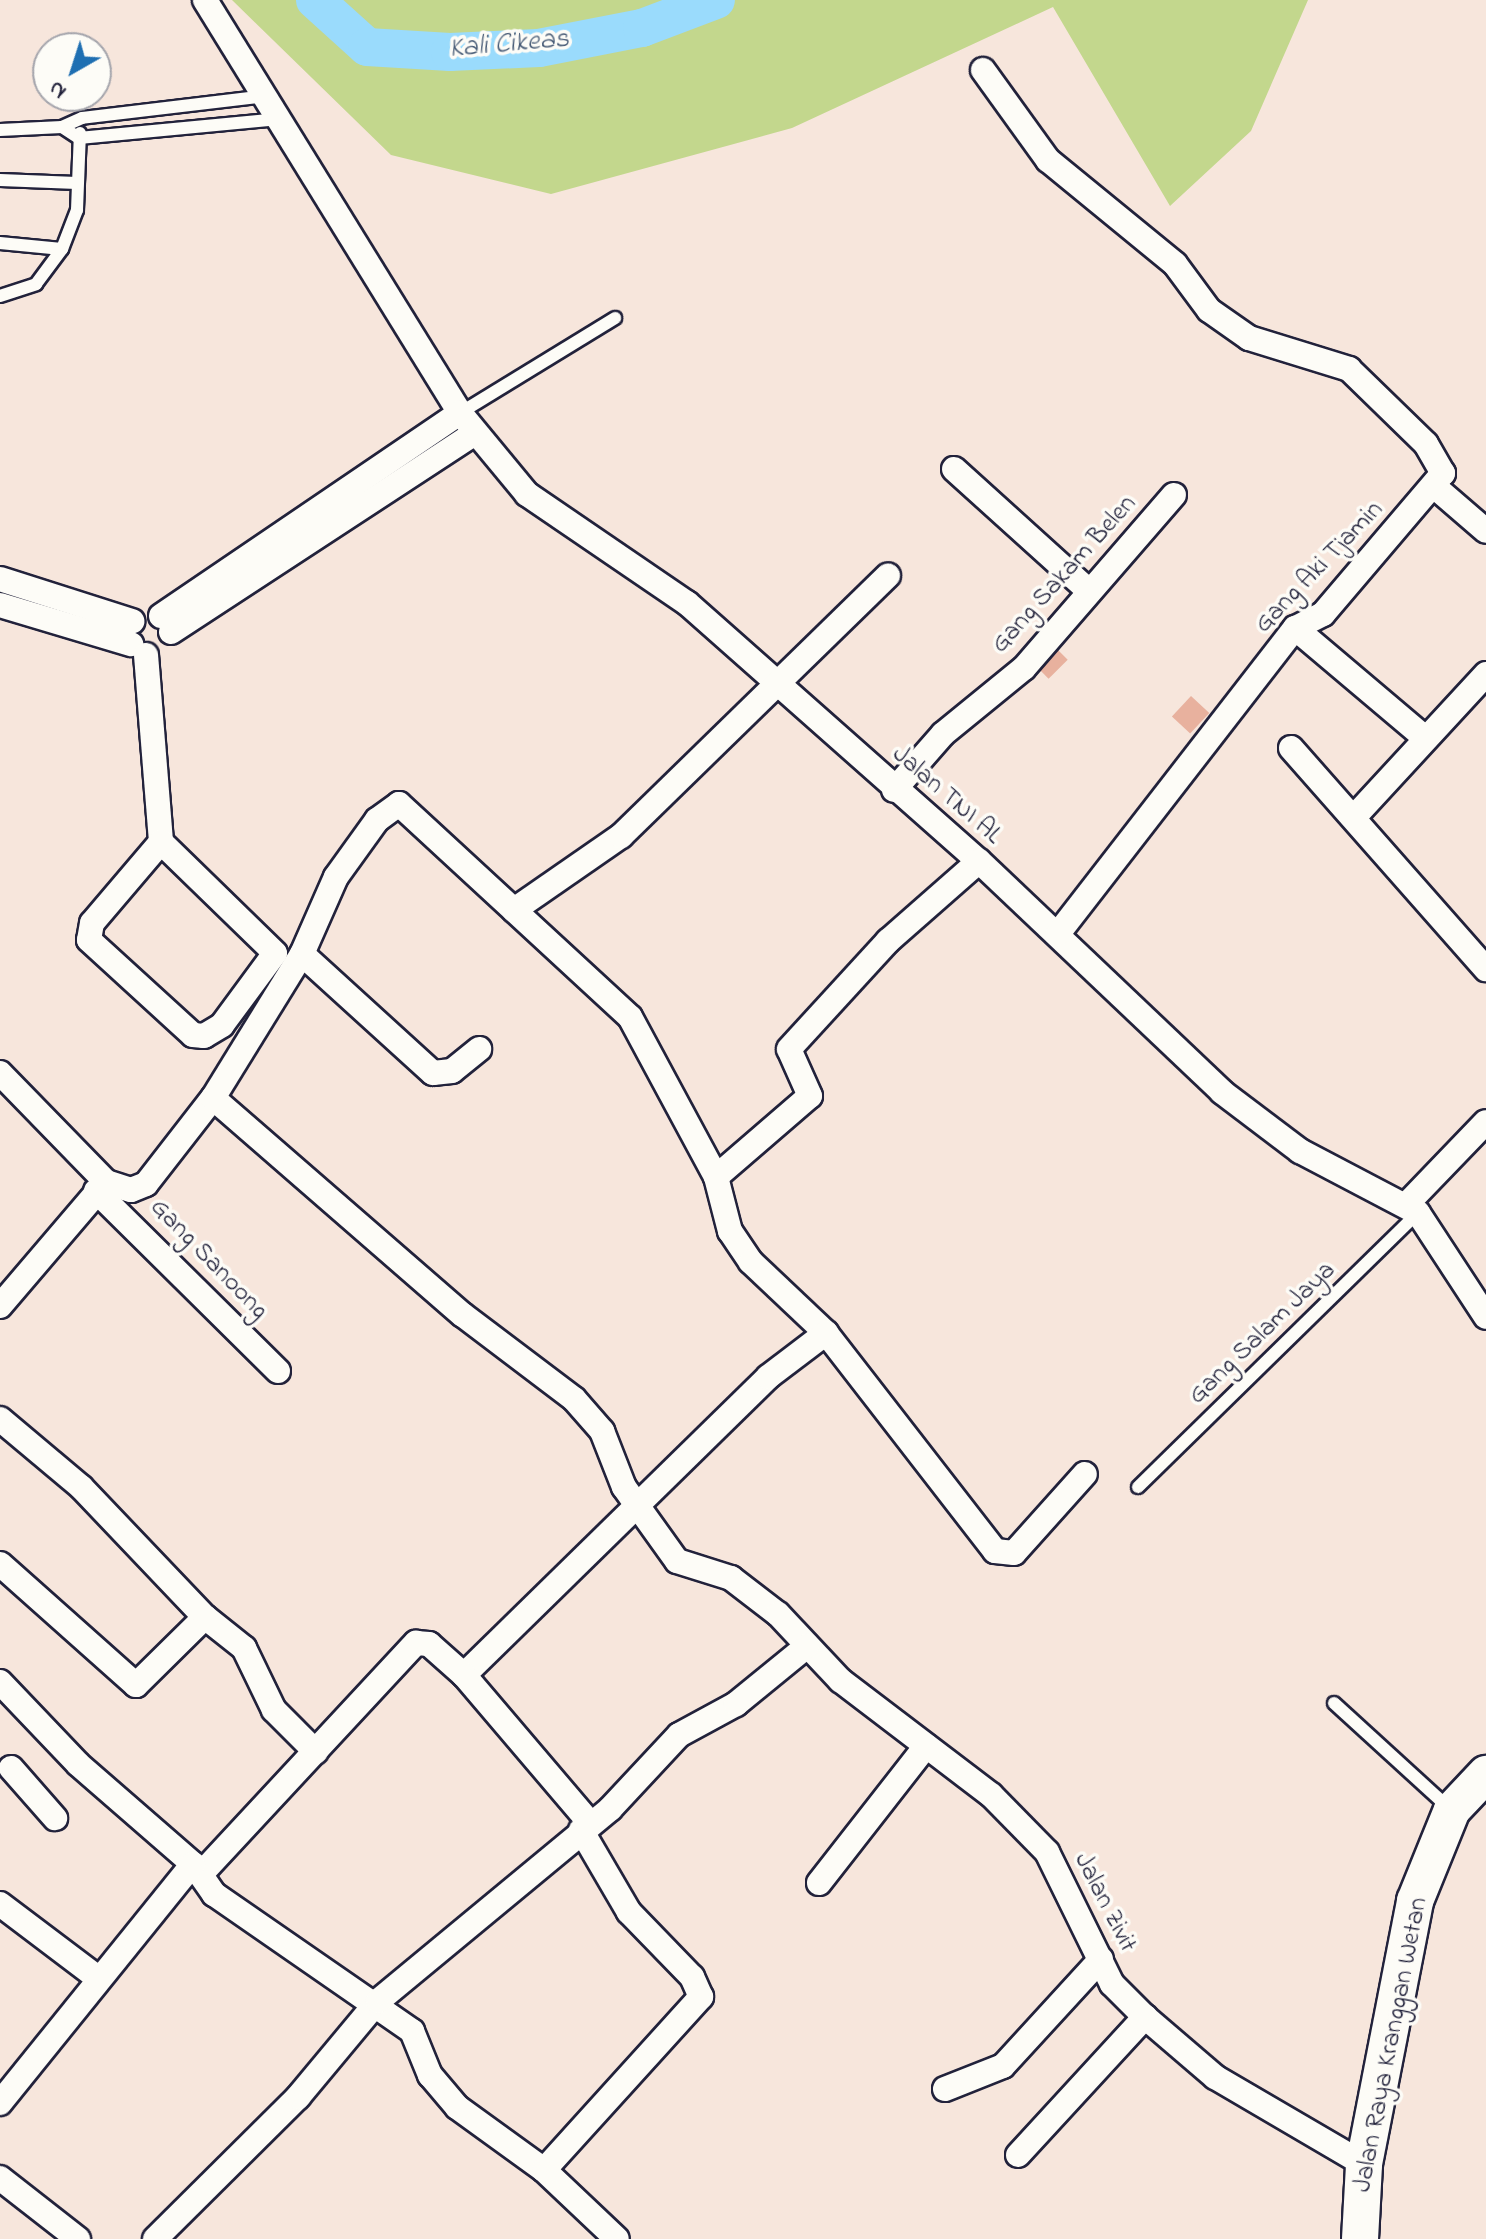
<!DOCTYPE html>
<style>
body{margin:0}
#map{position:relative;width:1486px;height:2239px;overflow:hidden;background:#f7e6dc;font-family:"Indie Flower",sans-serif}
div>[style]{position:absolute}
.green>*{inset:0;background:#c3d78d}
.river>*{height:38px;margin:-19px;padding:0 19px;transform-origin:19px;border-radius:19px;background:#9adbfc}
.building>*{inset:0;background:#e8b19e;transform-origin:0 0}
.roads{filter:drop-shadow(2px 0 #22223b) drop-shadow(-2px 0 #22223b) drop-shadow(0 2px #22223b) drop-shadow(0 -2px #22223b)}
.lane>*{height:12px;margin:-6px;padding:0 6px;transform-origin:6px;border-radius:6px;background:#fdfcf7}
.street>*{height:24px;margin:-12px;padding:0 12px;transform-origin:12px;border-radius:12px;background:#fdfcf7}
.secondary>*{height:36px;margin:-18px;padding:0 18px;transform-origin:18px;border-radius:18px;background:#fdfcf7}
span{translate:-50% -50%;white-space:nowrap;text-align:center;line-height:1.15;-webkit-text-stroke:7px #fdfcf7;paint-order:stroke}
.street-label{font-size:26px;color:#22223b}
.water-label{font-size:28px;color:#465a75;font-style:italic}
.north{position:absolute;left:32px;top:32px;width:80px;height:80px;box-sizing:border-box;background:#fdfcf7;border:2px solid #a5a5ac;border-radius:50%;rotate:219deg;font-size:22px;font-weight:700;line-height:32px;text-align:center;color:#22223b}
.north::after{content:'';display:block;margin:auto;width:28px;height:36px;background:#1f6fb2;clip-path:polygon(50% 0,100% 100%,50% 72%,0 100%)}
</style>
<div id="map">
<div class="green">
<div style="clip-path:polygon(232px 0,1308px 0,1251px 131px,1170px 206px,1053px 7px,792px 128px,551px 194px,391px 155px)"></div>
</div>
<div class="river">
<div style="left:315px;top:0;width:70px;rotate:42.1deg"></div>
<div style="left:367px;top:47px;width:83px;rotate:3.4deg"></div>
<div style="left:450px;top:52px;width:89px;rotate:-2.6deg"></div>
<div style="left:539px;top:48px;width:105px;rotate:-11deg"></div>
<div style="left:642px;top:28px;width:79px;rotate:-20.7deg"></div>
</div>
<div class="building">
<div style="left:1050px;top:642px;width:25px;height:27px;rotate:45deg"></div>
<div style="left:1191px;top:696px;width:25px;height:28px;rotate:43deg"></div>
</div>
<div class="roads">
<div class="lane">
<div style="left:266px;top:96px;width:185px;rotate:173.2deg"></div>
<div style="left:82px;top:118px;width:22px;rotate:156deg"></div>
<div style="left:62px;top:127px;width:20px;rotate:33deg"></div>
<div style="left:79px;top:138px;width:201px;rotate:-5.4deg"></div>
<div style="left:0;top:130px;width:62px;rotate:-2.8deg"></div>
<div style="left:0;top:180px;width:77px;rotate:2.2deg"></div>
<div style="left:0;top:243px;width:62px;rotate:5.5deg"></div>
<div style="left:0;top:296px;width:38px;rotate:-18deg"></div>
<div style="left:36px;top:284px;width:44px;rotate:-53.4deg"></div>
<div style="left:62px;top:249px;width:42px;rotate:-69deg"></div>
<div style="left:77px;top:210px;width:77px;rotate:-87.8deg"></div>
<div style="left:460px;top:413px;width:182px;rotate:-31.5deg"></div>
<div style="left:1138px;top:1487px;width:392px;rotate:-44.4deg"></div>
<div style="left:1334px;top:1703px;width:156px;rotate:42.4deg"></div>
</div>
<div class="street">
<div style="left:205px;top:0;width:485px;rotate:58.3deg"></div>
<div style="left:460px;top:413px;width:105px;rotate:50.4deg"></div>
<div style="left:527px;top:494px;width:194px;rotate:34.3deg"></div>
<div style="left:687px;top:603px;width:390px;rotate:41.5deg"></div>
<div style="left:979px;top:861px;width:335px;rotate:43.5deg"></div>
<div style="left:1222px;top:1092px;width:98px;rotate:37.1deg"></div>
<div style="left:1300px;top:1151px;width:133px;rotate:27.7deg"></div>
<div style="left:1418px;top:1213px;width:124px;rotate:56.8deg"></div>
<div style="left:983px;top:70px;width:111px;rotate:54.2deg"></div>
<div style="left:1048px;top:160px;width:164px;rotate:39.3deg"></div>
<div style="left:1175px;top:264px;width:57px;rotate:53.5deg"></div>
<div style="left:1209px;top:310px;width:49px;rotate:35deg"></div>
<div style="left:1249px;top:338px;width:105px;rotate:17.2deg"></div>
<div style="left:1349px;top:369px;width:107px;rotate:44.2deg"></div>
<div style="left:1426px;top:444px;width:34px;rotate:60deg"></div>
<div style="left:1443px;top:473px;width:185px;rotate:130.4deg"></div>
<div style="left:1323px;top:614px;width:31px;rotate:153deg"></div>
<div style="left:1295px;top:628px;width:387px;rotate:127.8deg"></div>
<div style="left:954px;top:469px;width:181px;rotate:42.1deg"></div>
<div style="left:1435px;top:487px;width:67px;rotate:40.8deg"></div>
<div style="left:0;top:579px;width:139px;rotate:17.7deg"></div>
<div style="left:0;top:605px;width:137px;rotate:16.6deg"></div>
<div style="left:161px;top:616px;width:361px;rotate:-34.2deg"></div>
<div style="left:1295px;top:628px;width:169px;rotate:40.2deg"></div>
<div style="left:171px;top:632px;width:362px;rotate:-33.2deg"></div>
<div style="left:146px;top:655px;width:188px;rotate:85.4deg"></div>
<div style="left:161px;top:842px;width:106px;rotate:130.4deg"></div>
<div style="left:92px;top:923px;width:17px;rotate:100deg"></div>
<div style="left:89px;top:940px;width:141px;rotate:42.4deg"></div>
<div style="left:193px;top:1035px;width:11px;rotate:5deg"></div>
<div style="left:204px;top:1036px;width:21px;rotate:-31deg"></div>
<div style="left:222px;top:1025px;width:89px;rotate:-53.6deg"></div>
<div style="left:275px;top:953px;width:159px;rotate:-135.8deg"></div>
<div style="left:1291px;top:748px;width:295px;rotate:48.6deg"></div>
<div style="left:894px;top:790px;width:74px;rotate:-48.8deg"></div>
<div style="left:943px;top:734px;width:104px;rotate:-39.2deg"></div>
<div style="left:1024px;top:668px;width:229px;rotate:-49.1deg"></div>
<div style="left:1356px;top:815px;width:192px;rotate:-47.3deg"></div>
<div style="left:514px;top:910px;width:130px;rotate:-34.7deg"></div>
<div style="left:621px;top:836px;width:373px;rotate:-44.3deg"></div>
<div style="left:302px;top:954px;width:177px;rotate:42.3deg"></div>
<div style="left:433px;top:1073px;width:19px;rotate:-6deg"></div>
<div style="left:452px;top:1071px;width:35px;rotate:-39deg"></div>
<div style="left:0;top:1073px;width:152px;rotate:45.8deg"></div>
<div style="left:106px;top:1182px;width:26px;rotate:18deg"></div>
<div style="left:131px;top:1190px;width:16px;rotate:-22deg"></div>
<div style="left:146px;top:1184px;width:109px;rotate:-52.1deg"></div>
<div style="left:213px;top:1098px;width:169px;rotate:-58.3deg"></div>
<div style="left:302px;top:954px;width:84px;rotate:-66.2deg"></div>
<div style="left:336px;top:877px;width:70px;rotate:-54.3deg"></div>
<div style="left:377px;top:820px;width:27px;rotate:-36deg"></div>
<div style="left:399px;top:804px;width:314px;rotate:42.7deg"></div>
<div style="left:630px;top:1017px;width:182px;rotate:61.7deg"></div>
<div style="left:716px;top:1177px;width:56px;rotate:75.5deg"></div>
<div style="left:730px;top:1231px;width:37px;rotate:56deg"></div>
<div style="left:751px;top:1262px;width:103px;rotate:43.4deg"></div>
<div style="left:826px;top:1333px;width:276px;rotate:52.2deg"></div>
<div style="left:995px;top:1551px;width:19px;rotate:6deg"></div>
<div style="left:1014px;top:1553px;width:106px;rotate:-48.1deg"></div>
<div style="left:213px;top:1098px;width:331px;rotate:41deg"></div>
<div style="left:463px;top:1315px;width:139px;rotate:37.1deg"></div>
<div style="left:574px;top:1399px;width:43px;rotate:48.8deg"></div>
<div style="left:602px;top:1431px;width:60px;rotate:68.6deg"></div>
<div style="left:624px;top:1487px;width:91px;rotate:54.4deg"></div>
<div style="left:677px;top:1561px;width:57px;rotate:17.5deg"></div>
<div style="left:731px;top:1578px;width:59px;rotate:37.5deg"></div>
<div style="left:778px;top:1614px;width:91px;rotate:46.8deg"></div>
<div style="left:840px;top:1680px;width:190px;rotate:37.3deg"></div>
<div style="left:991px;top:1795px;width:80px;rotate:45.5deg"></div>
<div style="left:1047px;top:1852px;width:147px;rotate:63.8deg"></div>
<div style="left:1112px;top:1984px;width:47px;rotate:45deg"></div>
<div style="left:1145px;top:2017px;width:92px;rotate:40.6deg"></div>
<div style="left:1215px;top:2077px;width:173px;rotate:30.3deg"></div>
<div style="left:716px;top:1177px;width:124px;rotate:-40.8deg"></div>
<div style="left:810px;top:1096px;width:51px;rotate:-114.1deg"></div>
<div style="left:789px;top:1049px;width:147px;rotate:-47.5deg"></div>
<div style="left:888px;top:941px;width:121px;rotate:-41.3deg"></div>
<div style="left:96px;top:1191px;width:256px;rotate:44.7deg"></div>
<div style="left:1406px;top:1205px;width:115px;rotate:-46.1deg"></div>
<div style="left:0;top:1306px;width:163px;rotate:-49.5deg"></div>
<div style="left:0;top:1419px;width:106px;rotate:40deg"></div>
<div style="left:81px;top:1487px;width:180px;rotate:46.4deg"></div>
<div style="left:205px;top:1617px;width:97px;rotate:135.4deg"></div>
<div style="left:136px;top:1685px;width:182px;rotate:-138.3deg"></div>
<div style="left:205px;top:1617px;width:50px;rotate:38.5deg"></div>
<div style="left:244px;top:1648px;width:69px;rotate:64.2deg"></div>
<div style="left:274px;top:1710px;width:59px;rotate:45deg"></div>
<div style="left:464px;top:1675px;width:426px;rotate:-44.4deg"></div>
<div style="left:768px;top:1377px;width:73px;rotate:-37.2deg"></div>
<div style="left:0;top:1682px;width:113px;rotate:46.4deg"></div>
<div style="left:78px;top:1764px;width:152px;rotate:41deg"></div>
<div style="left:193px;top:1864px;width:37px;rotate:55deg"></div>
<div style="left:214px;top:1894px;width:241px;rotate:34.7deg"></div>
<div style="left:412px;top:2031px;width:48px;rotate:67.8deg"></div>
<div style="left:430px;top:2075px;width:42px;rotate:49.8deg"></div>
<div style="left:457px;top:2107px;width:107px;rotate:35.9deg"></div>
<div style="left:544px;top:2170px;width:100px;rotate:43.4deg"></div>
<div style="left:11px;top:1768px;width:67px;rotate:48.7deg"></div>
<div style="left:201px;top:1874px;width:316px;rotate:-47.1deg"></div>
<div style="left:416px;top:1643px;width:13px;rotate:4deg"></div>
<div style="left:429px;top:1644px;width:47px;rotate:41.5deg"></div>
<div style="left:464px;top:1675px;width:194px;rotate:49.6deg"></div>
<div style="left:819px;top:1883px;width:174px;rotate:-52deg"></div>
<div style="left:0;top:1904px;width:123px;rotate:37.1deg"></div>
<div style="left:945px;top:2089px;width:62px;rotate:-21.6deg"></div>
<div style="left:1003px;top:2066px;width:145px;rotate:-47.5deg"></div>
<div style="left:0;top:2103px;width:307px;rotate:-51.1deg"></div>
<div style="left:1018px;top:2155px;width:188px;rotate:-47.4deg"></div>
<div style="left:544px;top:2170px;width:234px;rotate:-47.8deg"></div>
<div style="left:701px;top:1997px;width:22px;rotate:-114deg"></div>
<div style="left:692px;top:1977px;width:91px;rotate:-134.1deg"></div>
<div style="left:629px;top:1912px;width:95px;rotate:-120.3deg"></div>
<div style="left:0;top:2178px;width:99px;rotate:38deg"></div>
<div style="left:155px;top:2239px;width:202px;rotate:-44.8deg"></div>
<div style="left:298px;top:2097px;width:125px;rotate:-50.2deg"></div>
<div style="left:378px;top:2001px;width:301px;rotate:-39.6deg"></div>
<div style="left:610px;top:1809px;width:101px;rotate:-47deg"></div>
<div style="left:679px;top:1735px;width:65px;rotate:-28.5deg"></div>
<div style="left:736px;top:1704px;width:92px;rotate:-39.2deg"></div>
</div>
<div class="secondary">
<div style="left:1360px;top:2239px;width:75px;rotate:-86.9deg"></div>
<div style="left:1364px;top:2164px;width:268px;rotate:-79deg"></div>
<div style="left:1415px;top:1901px;width:98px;rotate:-67.9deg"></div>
<div style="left:1452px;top:1810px;width:50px;rotate:-46.6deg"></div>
</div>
</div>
<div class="street-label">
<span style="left:1320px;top:568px;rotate:-46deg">Gang Aki Tjamin</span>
<span style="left:1065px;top:575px;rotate:-48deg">Gang Sakam Belen</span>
<span style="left:946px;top:796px;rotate:41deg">Jalan TNI AL</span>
<span style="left:208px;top:1260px;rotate:46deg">Gang Sanoong</span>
<span style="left:1263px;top:1334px;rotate:-44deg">Gang Salam Jaya</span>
<span style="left:1104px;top:1903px;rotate:63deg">Jalan Zivit</span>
<span style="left:1392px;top:2045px;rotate:-79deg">Jalan Raya Kranggan Wetan</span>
</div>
<div class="water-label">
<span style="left:509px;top:45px;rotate:-5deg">Kali Cikeas</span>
</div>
<div class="north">N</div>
</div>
